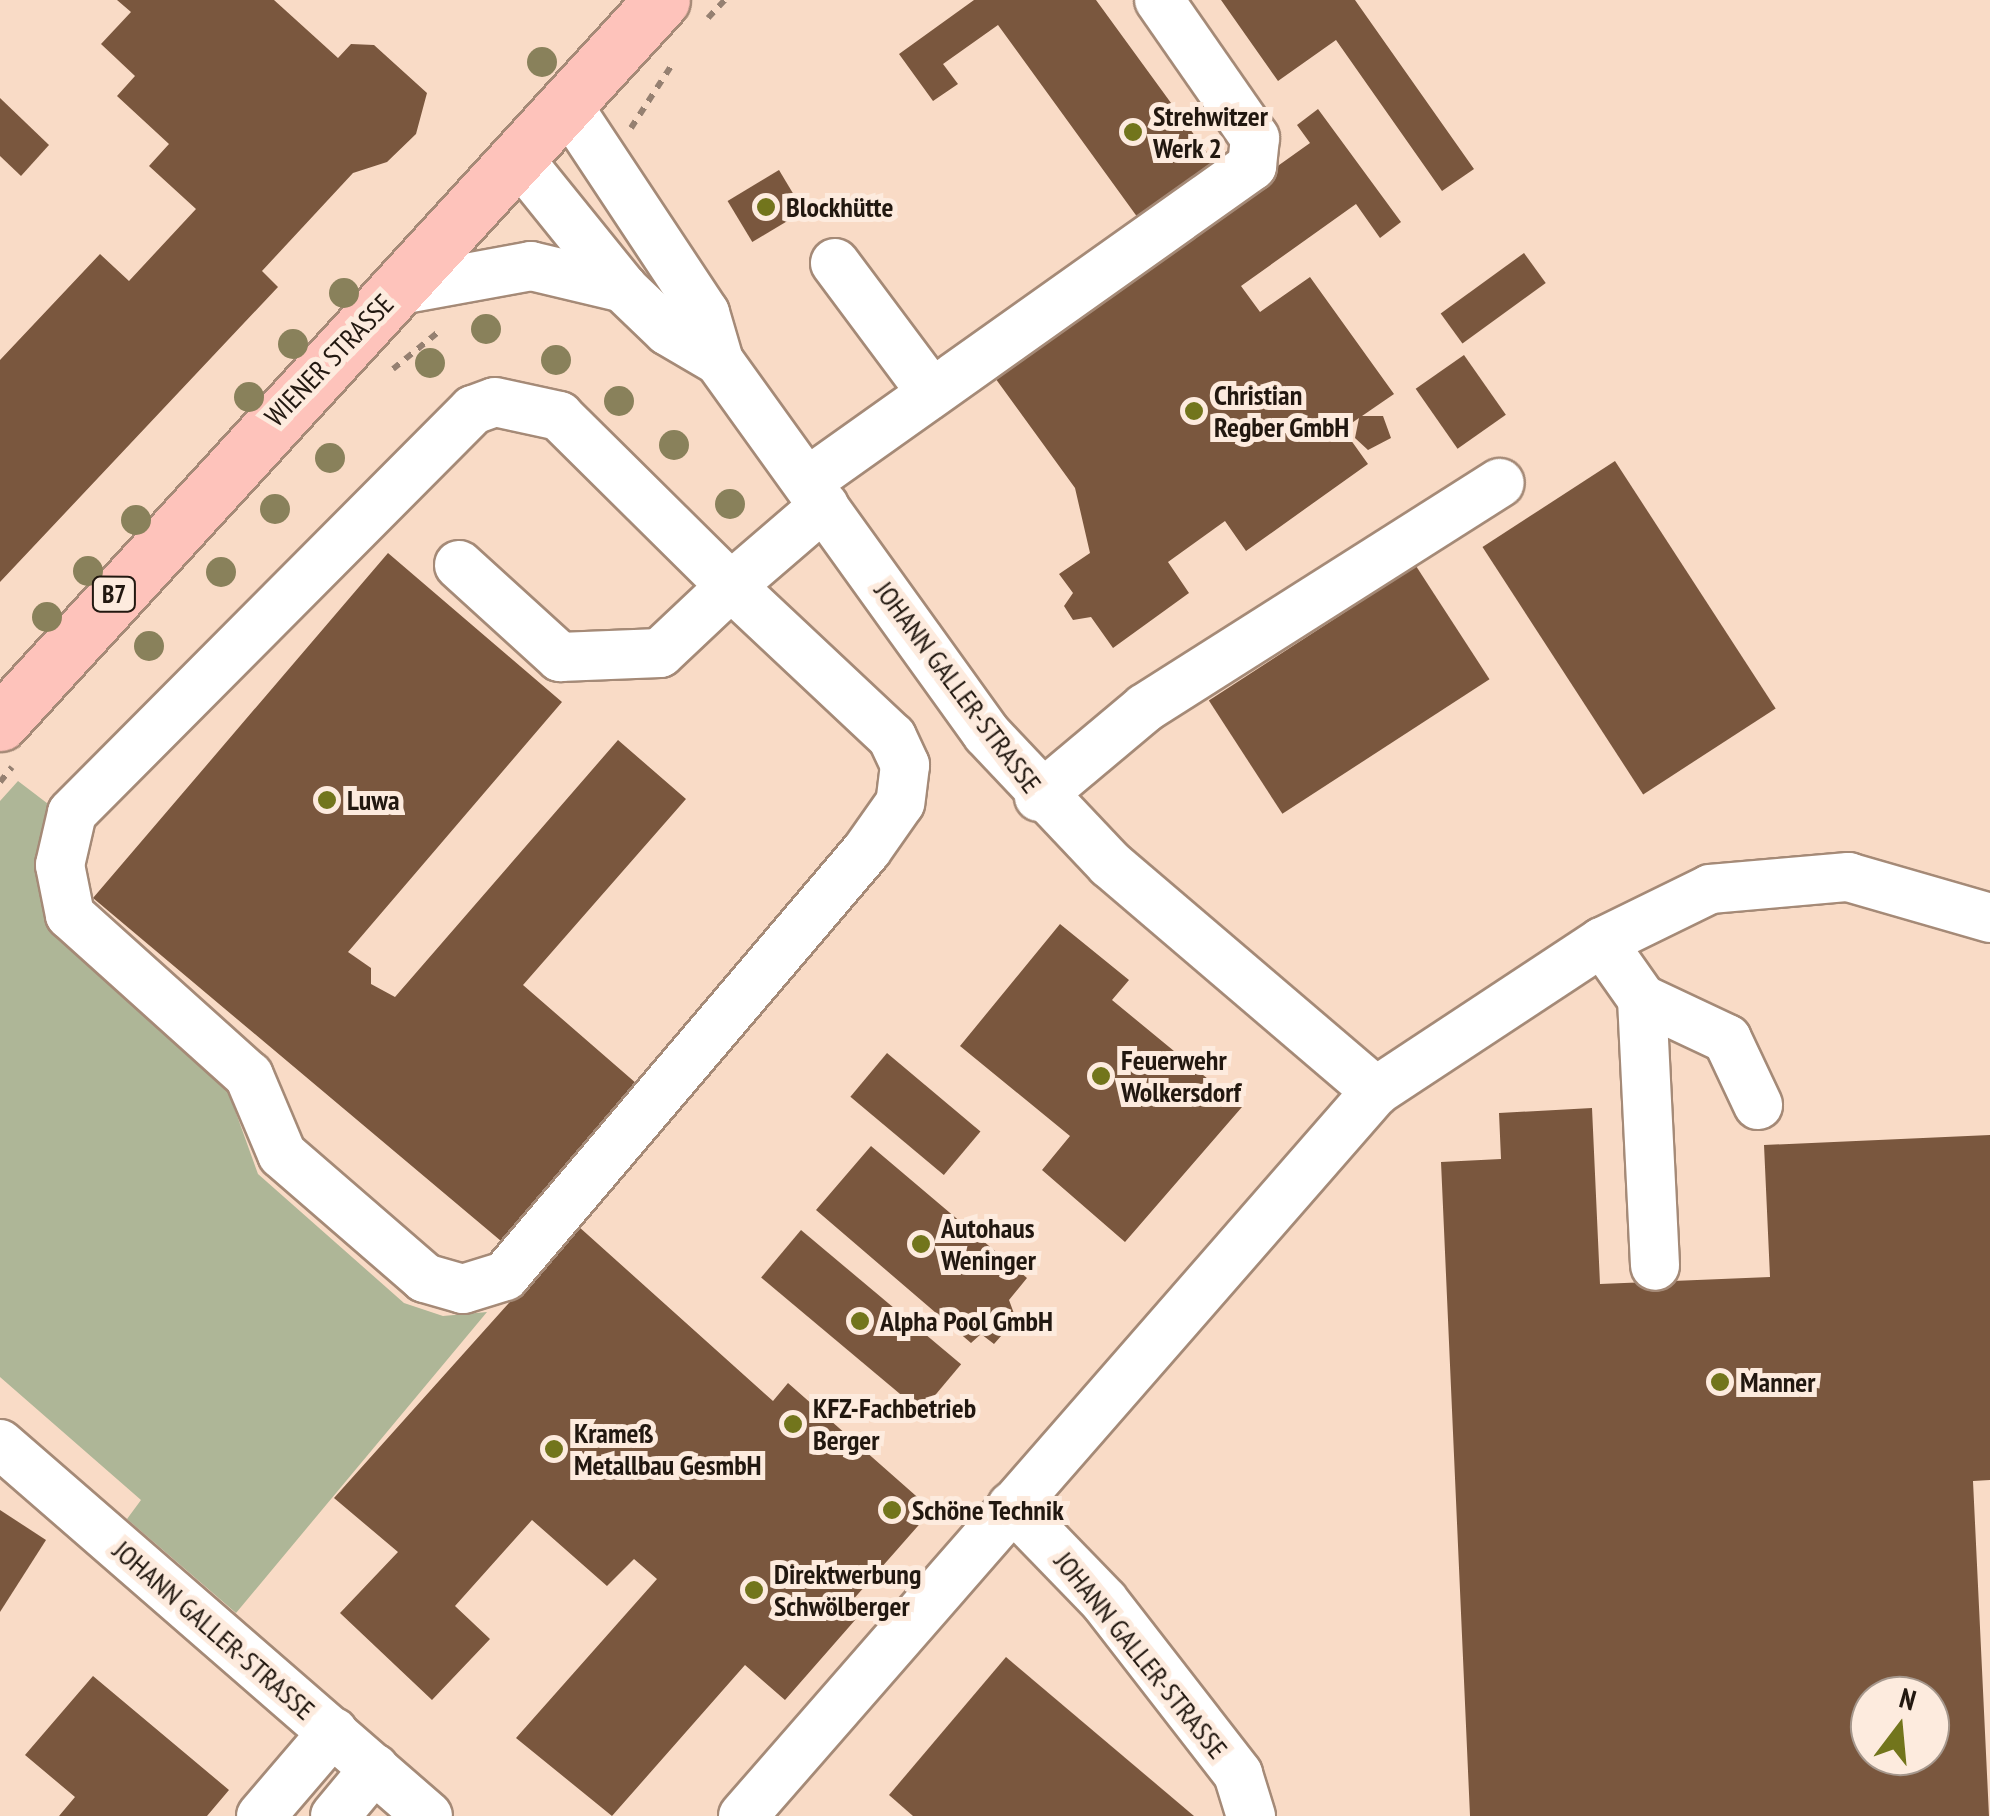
<!DOCTYPE html>
<meta charset="utf-8">
<style>
body{margin:0}
#map{position:relative;width:1990px;height:1816px;overflow:hidden;background:#f9dbc6;font-family:"PT Sans Narrow",sans-serif}
div>[style]{position:absolute}
.green>*{inset:0;background:#aeb697}
.building>*{inset:0;background:#7a573e;transform-origin:0 0}
.path>*{height:6px;margin-top:-3px;transform-origin:0;background:repeating-linear-gradient(90deg,#958071 0 8px,transparent 0 16px)}
.roads{filter:drop-shadow(2px 0 #a58a77) drop-shadow(-2px 0 #a58a77) drop-shadow(0 2px #a58a77) drop-shadow(0 -2px #a58a77)}
.minor>*{height:48px;margin:-24px;padding:0 24px;transform-origin:24px;border-radius:24px;background:#fff}
.major>*{height:55px;margin:-27.5px;padding:0 27.5px;transform-origin:27.5px;border-radius:27.5px;background:#fec3bb}
.trees>*{width:30px;height:30px;margin:-15px;border-radius:50%;background:#89815b}
.dots>*{width:28px;height:28px;translate:-50% -50%;box-sizing:border-box;border:5px solid #fdebde;border-radius:50%}
span{translate:-50% -50%;white-space:nowrap;text-align:center;line-height:1.15;-webkit-text-stroke:10px #fdebde;paint-order:stroke}
.shield-label span{padding:2px 8px;background:#fdebde;border:2px solid;border-radius:8px;-webkit-text-stroke-width:0}
.shield-label{font-size:25px;color:#221810;font-weight:700}
.poi-label{font-size:28px;color:#221810;font-weight:700}
.left{translate:0 -50%;text-align:left}
.street-label{font-size:28px;color:#221810}
.north{position:absolute;left:1850px;top:1676px;width:100px;height:100px;box-sizing:border-box;background:#fdebde;border:2px solid #a5978c;border-radius:50%;rotate:16deg;font-size:28px;font-weight:700;line-height:40px;text-align:center;color:#221810}
.north::after{content:'';display:block;margin:auto;width:35px;height:45px;background:#72751c;clip-path:polygon(50% 0,100% 100%,50% 72%,0 100%)}
</style>
<div id="map">
<div class="green">
<div style="clip-path:polygon(18px 781px,56px 810px,45px 824px,38px 883px,54px 931px,226px 1085px,258px 1174px,404px 1303px,443px 1316px,487px 1312px,236px 1613px,127px 1519px,141px 1500px,0 1377px,0 801px)"></div>
</div>
<div class="building">
<div style="clip-path:polygon(117px 0,274px 0,338px 58px,351px 44px,374px 45px,427px 93px,416px 134px,387px 162px,353px 173px,262px 271px,278px 287px,0 582px,0 360px,100px 254px,129px 281px,196px 209px,149px 166px,169px 144px,117px 96px,135px 76px,101px 44px,131px 12px)"></div>
<div style="clip-path:polygon(974px 0,1096px 0,1214px 162px,1138px 218px,998px 25px,943px 64px,958px 84px,933px 101px,899px 54px)"></div>
<div style="clip-path:polygon(1221px 0,1355px 0,1474px 169px,1442px 191px,1336px 40px,1278px 81px)"></div>
<div style="clip-path:polygon(0 98px,49px 145px,21px 176px,0 156px)"></div>
<div style="clip-path:polygon(1318px 109px,1401px 222px,1380px 238px,1356px 204px,1241px 286px,1260px 312px,1310px 277px,1394px 394px,1362px 416px,1383px 416px,1391px 438px,1368px 450px,1355px 438px,1359px 418px,1343px 429px,1368px 464px,1246px 551px,1225px 521px,1168px 562px,1189px 593px,1113px 648px,1091px 617px,1073px 620px,1064px 606px,1073px 593px,1059px 574px,1090px 553px,1075px 488px,990px 371px,1310px 143px,1297px 125px)"></div>
<div style="left:779px;top:170px;width:48px;height:60px;rotate:59deg"></div>
<div style="left:1524px;top:253px;width:37px;height:103px;rotate:54deg"></div>
<div style="left:1464px;top:355px;width:73px;height:59px;rotate:55deg"></div>
<div style="left:1615px;top:461px;width:295px;height:158px;rotate:57deg"></div>
<div style="clip-path:polygon(388px 553px,562px 702px,348px 952px,371px 968px,371px 984px,395px 997px,618px 740px,686px 799px,523px 985px,637px 1084px,501px 1241px,93px 898px)"></div>
<div style="left:1416px;top:566px;width:135px;height:247px;rotate:57deg"></div>
<div style="clip-path:polygon(1060px 924px,1129px 980px,1112px 1000px,1242px 1107px,1125px 1242px,1042px 1170px,1070px 1136px,960px 1046px)"></div>
<div style="left:887px;top:1053px;width:122px;height:57px;rotate:40deg"></div>
<div style="clip-path:polygon(evenodd,1592px 1108px,1600px 1284px,1770px 1277px,1764px 1145px,1990px 1135px,1990px 1480px,1973px 1481px,1989px 1816px,1470px 1816px,1441px 1162px,1501px 1159px,1499px 1113px,1592px 1108px,1870px 1696px,1930px 1696px,1930px 1756px,1870px 1756px,1870px 1696px)"></div>
<div style="clip-path:polygon(871px 1146px,1027px 1278px,1009px 1300px,1016px 1319px,994px 1344px,981px 1334px,971px 1343px,816px 1210px)"></div>
<div style="clip-path:polygon(578px 1226px,773px 1401px,788px 1383px,932px 1510px,851px 1602px,863px 1611px,785px 1700px,745px 1665px,612px 1816px,516px 1738px,657px 1579px,634px 1559px,607px 1586px,532px 1520px,455px 1606px,490px 1639px,432px 1700px,340px 1613px,398px 1552px,334px 1498px)"></div>
<div style="left:801px;top:1230px;width:209px;height:62px;rotate:40deg"></div>
<div style="clip-path:polygon(0 1510px,46px 1540px,0 1612px)"></div>
<div style="clip-path:polygon(1006px 1657px,1194px 1816px,913px 1816px,889px 1795px)"></div>
<div style="clip-path:polygon(93px 1676px,229px 1790px,207px 1816px,59px 1816px,75px 1797px,25px 1755px)"></div>
</div>
<div class="path">
<div style="left:708px;top:18px;width:25px;rotate:-47deg"></div>
<div style="left:631px;top:128px;width:77px;rotate:-57.1deg"></div>
<div style="left:393px;top:369px;width:63px;rotate:-39.2deg"></div>
<div style="left:0;top:782px;width:19px;rotate:-51deg"></div>
</div>
<div class="roads">
<div class="minor">
<div style="left:566px;top:103px;width:252px;rotate:56.5deg"></div>
<div style="left:705px;top:313px;width:50px;rotate:73.7deg"></div>
<div style="left:719px;top:361px;width:459px;rotate:54.3deg"></div>
<div style="left:987px;top:734px;width:179px;rotate:46.6deg"></div>
<div style="left:1110px;top:864px;width:350px;rotate:40.5deg"></div>
<div style="left:519px;top:159px;width:166px;rotate:51.1deg"></div>
<div style="left:623px;top:288px;width:62px;rotate:43.7deg"></div>
<div style="left:668px;top:331px;width:59px;rotate:30.5deg"></div>
<div style="left:835px;top:263px;width:161px;rotate:53.3deg"></div>
<div style="left:395px;top:291px;width:138px;rotate:-10.4deg"></div>
<div style="left:531px;top:266px;width:95px;rotate:13.4deg"></div>
<div style="left:807px;top:482px;width:546px;rotate:-35.38deg"></div>
<div style="left:1252px;top:166px;width:28px;rotate:-84deg"></div>
<div style="left:1255px;top:138px;width:168px;rotate:-124.8deg"></div>
<div style="left:459px;top:565px;width:137px;rotate:42.3deg"></div>
<div style="left:560px;top:657px;width:100px;rotate:-2.3deg"></div>
<div style="left:660px;top:653px;width:98px;rotate:-43.3deg"></div>
<div style="left:731px;top:586px;width:221px;rotate:43.2deg"></div>
<div style="left:892px;top:737px;width:31px;rotate:65deg"></div>
<div style="left:905px;top:765px;width:38px;rotate:97deg"></div>
<div style="left:900px;top:803px;width:57px;rotate:125.1deg"></div>
<div style="left:867px;top:850px;width:559px;rotate:130.36deg"></div>
<div style="left:505px;top:1276px;width:44px;rotate:162.8deg"></div>
<div style="left:463px;top:1289px;width:40px;rotate:-164deg"></div>
<div style="left:425px;top:1278px;width:189px;rotate:-139.1deg"></div>
<div style="left:282px;top:1154px;width:85px;rotate:-112.9deg"></div>
<div style="left:249px;top:1076px;width:241px;rotate:-138deg"></div>
<div style="left:70px;top:915px;width:51px;rotate:-101.3deg"></div>
<div style="left:60px;top:865px;width:53px;rotate:-77deg"></div>
<div style="left:72px;top:813px;width:569px;rotate:-45.14deg"></div>
<div style="left:473px;top:410px;width:23px;rotate:-20deg"></div>
<div style="left:495px;top:402px;width:66px;rotate:12.3deg"></div>
<div style="left:559px;top:416px;width:242px;rotate:44.7deg"></div>
<div style="left:731px;top:586px;width:123px;rotate:-40.7deg"></div>
<div style="left:1039px;top:797px;width:138px;rotate:-40deg"></div>
<div style="left:1145px;top:708px;width:420px;rotate:-32.4deg"></div>
<div style="left:1602px;top:942px;width:70px;rotate:54.9deg"></div>
<div style="left:1642px;top:999px;width:267px;rotate:87.2deg"></div>
<div style="left:1642px;top:999px;width:94px;rotate:25.2deg"></div>
<div style="left:1727px;top:1039px;width:73px;rotate:64.8deg"></div>
<div style="left:0;top:1444px;width:567px;rotate:41deg"></div>
<div style="left:1012px;top:1506px;width:132px;rotate:45.9deg"></div>
<div style="left:1104px;top:1601px;width:219px;rotate:52.2deg"></div>
<div style="left:1238px;top:1774px;width:44px;rotate:72.8deg"></div>
<div style="left:261px;top:1816px;width:111px;rotate:-49.4deg"></div>
<div style="left:335px;top:1816px;width:62px;rotate:-50.2deg"></div>
<div style="left:743px;top:1816px;width:962px;rotate:-48.88deg"></div>
<div style="left:1376px;top:1091px;width:271px;rotate:-33.4deg"></div>
<div style="left:1602px;top:942px;width:120px;rotate:-26.1deg"></div>
<div style="left:1710px;top:889px;width:139px;rotate:-5deg"></div>
<div style="left:1848px;top:877px;width:148px;rotate:16.1deg"></div>
</div>
<div class="major">
<div style="left:0;top:723px;width:980px;rotate:-47.52deg"></div>
</div>
</div>
<div class="trees">
<div style="left:542px;top:62px"></div>
<div style="left:344px;top:293px"></div>
<div style="left:486px;top:329px"></div>
<div style="left:293px;top:344px"></div>
<div style="left:556px;top:360px"></div>
<div style="left:430px;top:363px"></div>
<div style="left:249px;top:397px"></div>
<div style="left:619px;top:401px"></div>
<div style="left:674px;top:445px"></div>
<div style="left:330px;top:458px"></div>
<div style="left:730px;top:504px"></div>
<div style="left:275px;top:509px"></div>
<div style="left:136px;top:520px"></div>
<div style="left:88px;top:571px"></div>
<div style="left:221px;top:572px"></div>
<div style="left:47px;top:617px"></div>
<div style="left:149px;top:646px"></div>
</div>
<div class="dots">
<div style="left:1133px;top:132px;background:#72751c"></div>
<div style="left:766px;top:207px;background:#72751c"></div>
<div style="left:1194px;top:411px;background:#72751c"></div>
<div style="left:327px;top:800px;background:#72751c"></div>
<div style="left:1101px;top:1076px;background:#72751c"></div>
<div style="left:921px;top:1244px;background:#72751c"></div>
<div style="left:860px;top:1321px;background:#72751c"></div>
<div style="left:1720px;top:1382px;background:#72751c"></div>
<div style="left:793px;top:1424px;background:#72751c"></div>
<div style="left:554px;top:1449px;background:#72751c"></div>
<div style="left:892px;top:1510px;background:#72751c"></div>
<div style="left:754px;top:1590px;background:#72751c"></div>
</div>
<div class="shield-label">
<span style="left:114px;top:594px">B7</span>
</div>
<div class="poi-label">
<span class="left" style="left:1153px;top:132px">Strehwitzer<br>Werk 2</span>
<span class="left" style="left:786px;top:207px">Blockhütte</span>
<span class="left" style="left:1214px;top:411px">Christian<br>Regber GmbH</span>
<span class="left" style="left:347px;top:800px">Luwa</span>
<span class="left" style="left:1121px;top:1076px">Feuerwehr<br>Wolkersdorf</span>
<span class="left" style="left:941px;top:1244px">Autohaus<br>Weninger</span>
<span class="left" style="left:880px;top:1321px">Alpha Pool GmbH</span>
<span class="left" style="left:1740px;top:1382px">Manner</span>
<span class="left" style="left:813px;top:1424px">KFZ-Fachbetrieb<br>Berger</span>
<span class="left" style="left:574px;top:1449px">Krameß<br>Metallbau GesmbH</span>
<span class="left" style="left:912px;top:1510px">Schöne Technik</span>
<span class="left" style="left:774px;top:1590px">Direktwerbung<br>Schwölberger</span>
</div>
<div class="street-label">
<span style="left:329px;top:360px;rotate:-46deg">WIENER STRASSE</span>
<span style="left:958px;top:687px;rotate:53deg">JOHANN GALLER-STRASSE</span>
<span style="left:214px;top:1630px;rotate:41deg">JOHANN GALLER-STRASSE</span>
<span style="left:1141px;top:1655px;rotate:51deg">JOHANN GALLER-STRASSE</span>
</div>
<div class="north">N</div>
</div>
